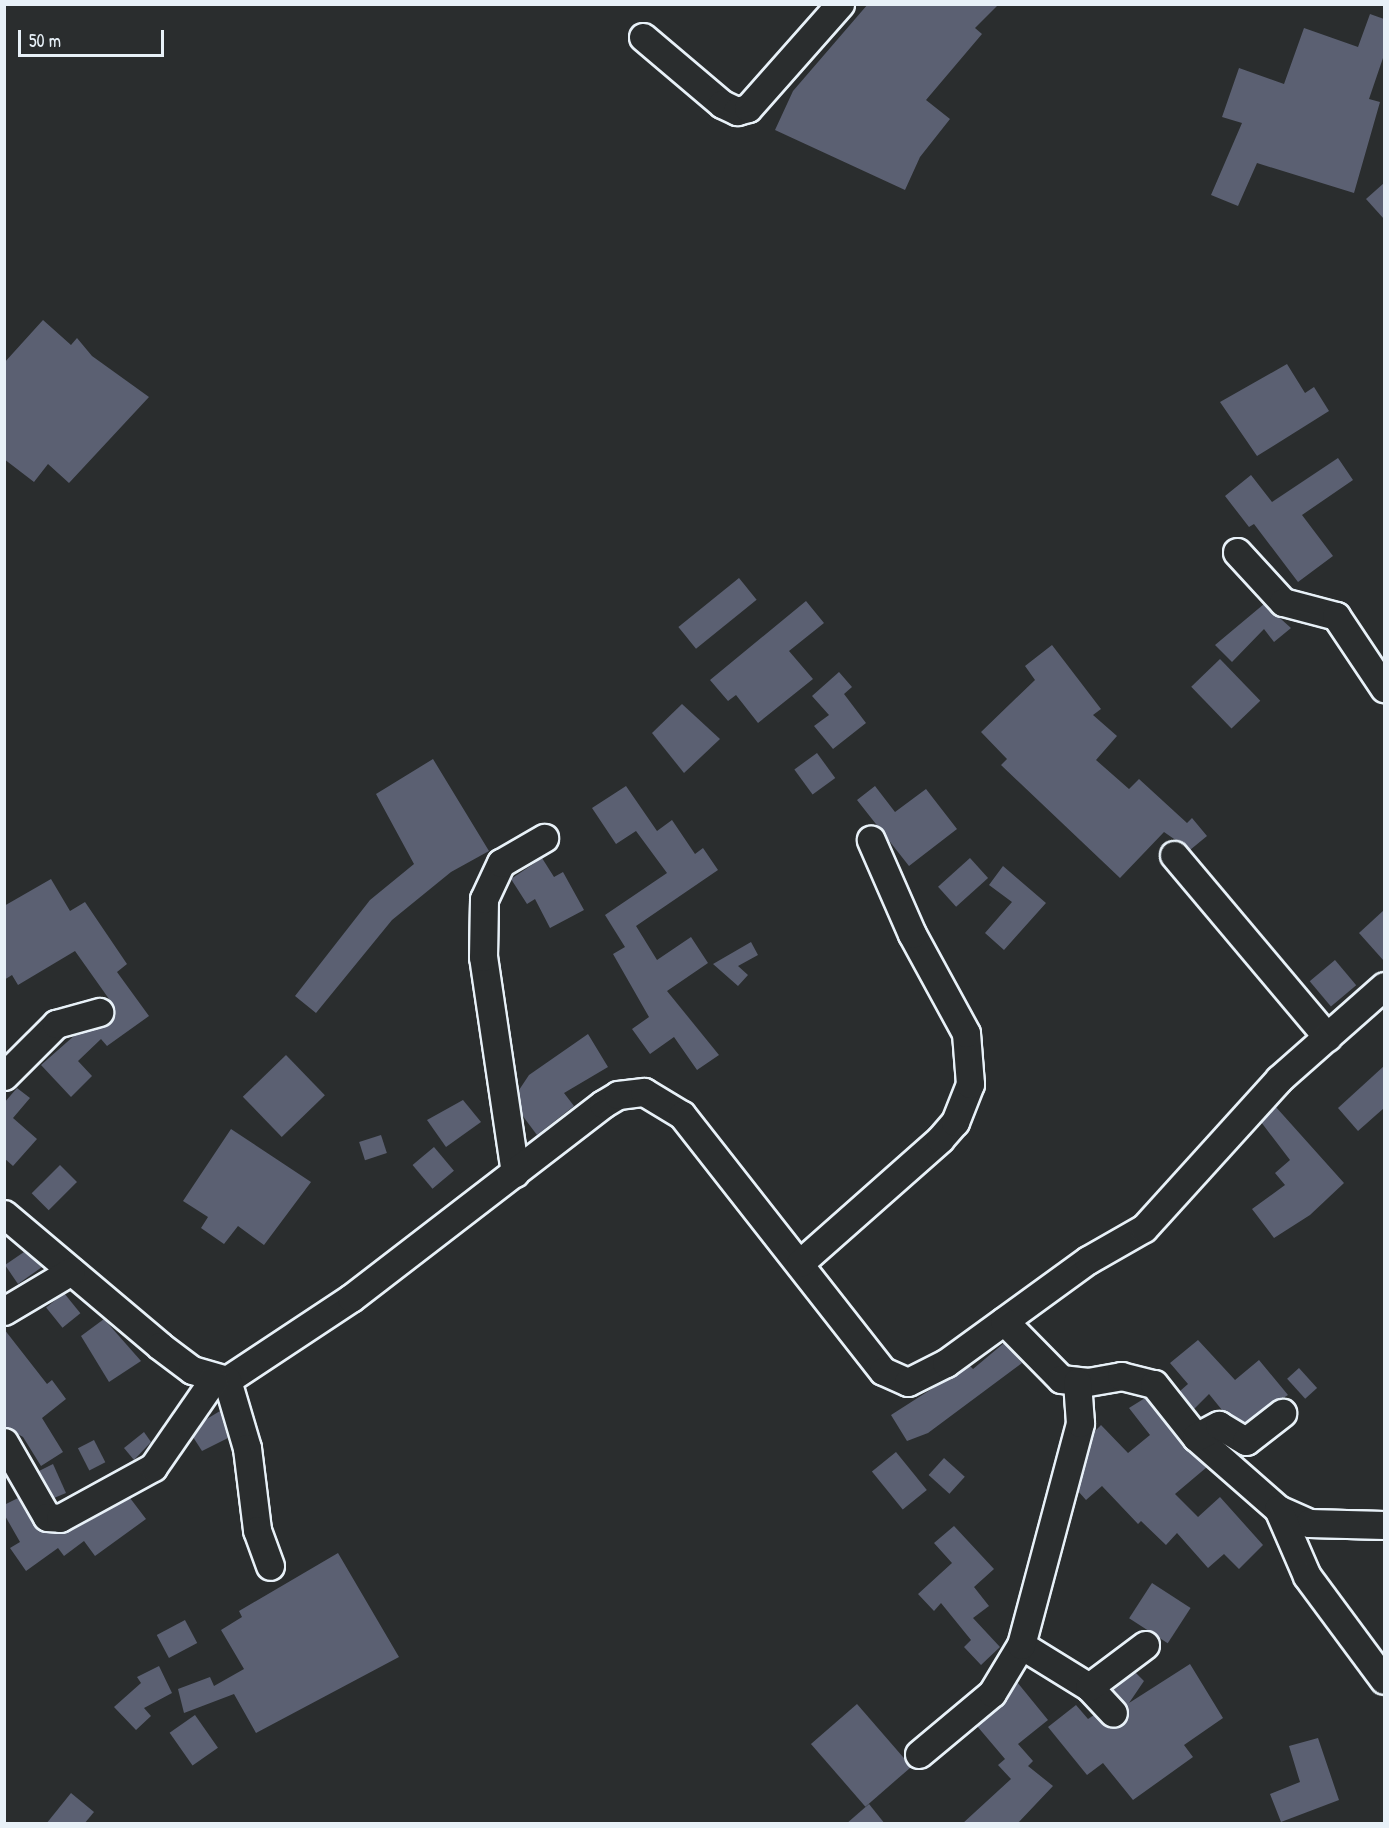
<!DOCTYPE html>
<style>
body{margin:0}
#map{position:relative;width:1389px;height:1828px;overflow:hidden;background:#2a2d2e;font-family:"Patrick Hand",sans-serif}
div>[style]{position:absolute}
.building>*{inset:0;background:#5b6072;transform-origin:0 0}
.roads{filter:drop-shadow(2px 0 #e8f1f8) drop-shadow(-2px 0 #e8f1f8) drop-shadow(0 2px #e8f1f8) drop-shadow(0 -2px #e8f1f8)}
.minor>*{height:27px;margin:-13.5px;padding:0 13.5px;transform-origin:13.5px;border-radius:13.5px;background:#2a2d2e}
span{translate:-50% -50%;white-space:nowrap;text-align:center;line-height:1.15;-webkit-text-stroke:4.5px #2a2d2e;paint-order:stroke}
.frame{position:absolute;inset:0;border:6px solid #e8f1f8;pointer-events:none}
.scale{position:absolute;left:18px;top:30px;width:146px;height:27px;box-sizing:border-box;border:3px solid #e8f1f8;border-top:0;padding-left:8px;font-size:18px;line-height:21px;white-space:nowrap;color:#e8f1f8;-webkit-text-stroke:4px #2a2d2e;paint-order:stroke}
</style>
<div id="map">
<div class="building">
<div style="clip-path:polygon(868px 4px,999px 4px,975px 28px,982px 34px,926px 100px,950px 119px,920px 157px,905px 190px,775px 130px,793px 91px)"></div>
<div style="clip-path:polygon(1370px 14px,1384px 19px,1384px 55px,1369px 99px,1380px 102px,1354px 193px,1257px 163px,1238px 206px,1211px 195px,1242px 123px,1222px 117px,1239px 68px,1284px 84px,1304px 28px,1358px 47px)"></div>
<div style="clip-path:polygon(1384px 183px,1384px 219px,1366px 199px)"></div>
<div style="clip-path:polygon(43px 320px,71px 345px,77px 338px,92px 356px,149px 397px,69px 483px,48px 464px,34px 482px,4px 459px,4px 363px)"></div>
<div style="clip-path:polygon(1287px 364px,1305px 393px,1314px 387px,1329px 411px,1257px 456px,1220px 402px)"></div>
<div style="clip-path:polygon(1338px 458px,1353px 480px,1302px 515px,1333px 556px,1298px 582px,1254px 524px,1249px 527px,1225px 496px,1251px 475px,1272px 502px)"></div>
<div style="left:739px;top:578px;width:28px;height:78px;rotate:51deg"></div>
<div style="clip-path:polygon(806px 601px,824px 623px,789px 651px,813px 679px,758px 723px,736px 695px,728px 701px,710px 680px)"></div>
<div style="clip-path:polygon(1264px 604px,1291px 628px,1274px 642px,1264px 629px,1232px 662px,1215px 645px)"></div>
<div style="clip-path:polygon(1052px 645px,1101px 709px,1093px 715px,1117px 736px,1096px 760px,1129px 789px,1139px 779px,1187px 823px,1192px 818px,1207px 836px,1190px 850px,1164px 832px,1120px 878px,1001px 765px,1007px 759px,981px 732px,1035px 680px,1025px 666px)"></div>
<div style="left:1220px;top:659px;width:58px;height:40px;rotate:46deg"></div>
<div style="clip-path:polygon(839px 672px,852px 687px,844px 694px,866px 723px,833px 749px,814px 726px,829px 715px,812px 696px)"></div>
<div style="clip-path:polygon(682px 704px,720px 739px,684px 773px,652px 733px)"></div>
<div style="left:817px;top:753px;width:31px;height:28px;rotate:54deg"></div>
<div style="clip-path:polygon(433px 759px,489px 851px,451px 872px,392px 920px,316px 1013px,295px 996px,370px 900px,414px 864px,376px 794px)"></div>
<div style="clip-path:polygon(626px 786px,657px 831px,672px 820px,695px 854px,703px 848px,718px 870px,636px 926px,657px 960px,691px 937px,708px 963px,667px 991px,719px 1055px,697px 1070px,674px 1037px,650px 1054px,632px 1029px,649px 1017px,613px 954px,625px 947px,605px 915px,667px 873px,636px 831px,616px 844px,592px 808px)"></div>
<div style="clip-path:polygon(875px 786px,895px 812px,926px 789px,957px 829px,909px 866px,857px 800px)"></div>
<div style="clip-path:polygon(542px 858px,554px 877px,563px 872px,584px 910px,550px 928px,535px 899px,527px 904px,511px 879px)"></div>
<div style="left:970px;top:858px;width:27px;height:43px;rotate:48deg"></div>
<div style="clip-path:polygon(1003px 866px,1046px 903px,1004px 950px,985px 933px,1012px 902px,989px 885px)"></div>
<div style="clip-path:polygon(51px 879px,70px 911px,85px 902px,127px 964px,117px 972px,149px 1016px,107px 1046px,101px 1039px,78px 1061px,92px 1076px,71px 1097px,41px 1065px,75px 1035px,110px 1023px,114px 1006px,75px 951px,18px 985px,12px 975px,4px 980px,4px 906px)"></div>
<div style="clip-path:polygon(1384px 910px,1384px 961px,1359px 933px)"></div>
<div style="clip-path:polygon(751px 942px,758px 955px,738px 966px,748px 975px,738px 986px,713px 964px)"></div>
<div style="left:1335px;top:960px;width:33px;height:33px;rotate:50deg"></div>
<div style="clip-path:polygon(588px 1034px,608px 1067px,564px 1093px,574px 1106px,537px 1135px,522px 1115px,519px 1090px,529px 1075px)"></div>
<div style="left:286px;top:1055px;width:56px;height:60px;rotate:46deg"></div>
<div style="clip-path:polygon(1384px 1066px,1384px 1108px,1358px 1131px,1338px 1108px)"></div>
<div style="clip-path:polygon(17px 1088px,30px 1098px,13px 1118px,37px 1139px,13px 1166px,4px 1158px,4px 1103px)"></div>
<div style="clip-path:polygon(463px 1100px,481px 1122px,446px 1147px,427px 1120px)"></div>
<div style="clip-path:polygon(1275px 1106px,1344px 1183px,1310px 1215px,1274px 1238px,1252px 1209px,1285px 1185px,1275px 1173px,1290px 1160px,1261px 1122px)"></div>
<div style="clip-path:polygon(231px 1129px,311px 1182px,264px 1245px,238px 1226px,224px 1244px,201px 1228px,208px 1217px,183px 1201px)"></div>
<div style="left:381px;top:1135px;width:19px;height:23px;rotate:72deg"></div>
<div style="left:434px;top:1147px;width:31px;height:28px;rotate:50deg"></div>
<div style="left:60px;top:1165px;width:24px;height:40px;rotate:45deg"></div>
<div style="clip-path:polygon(24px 1252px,42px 1267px,18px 1284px,5px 1265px)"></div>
<div style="left:64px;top:1293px;width:26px;height:23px;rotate:51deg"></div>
<div style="clip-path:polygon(104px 1319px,141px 1361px,109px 1382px,81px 1336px)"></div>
<div style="clip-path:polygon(4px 1329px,47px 1384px,52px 1380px,66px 1399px,42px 1418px,63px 1452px,41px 1466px,23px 1437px,4px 1426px)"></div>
<div style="clip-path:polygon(1198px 1340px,1235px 1380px,1259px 1360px,1288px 1395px,1245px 1422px,1222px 1410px,1209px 1394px,1194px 1409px,1180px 1391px,1188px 1384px,1170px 1363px)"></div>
<div style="clip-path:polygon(1004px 1343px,1022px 1363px,928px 1433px,907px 1441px,891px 1415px,969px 1365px,973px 1369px)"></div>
<div style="left:1299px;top:1368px;width:27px;height:16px;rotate:48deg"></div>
<div style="clip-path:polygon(1145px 1398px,1207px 1467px,1175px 1494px,1198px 1517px,1220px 1497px,1263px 1545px,1239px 1569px,1224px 1554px,1208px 1568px,1177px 1533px,1166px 1545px,1141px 1521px,1138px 1524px,1102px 1486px,1086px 1500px,1078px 1491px,1094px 1432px,1101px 1425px,1128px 1453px,1150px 1435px,1129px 1408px)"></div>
<div style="clip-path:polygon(220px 1411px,228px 1438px,202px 1451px,193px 1437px,205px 1420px)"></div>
<div style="clip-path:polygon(144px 1432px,151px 1442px,134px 1460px,124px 1448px)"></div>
<div style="left:94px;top:1440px;width:25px;height:18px;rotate:63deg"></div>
<div style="left:896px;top:1452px;width:49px;height:31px;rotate:51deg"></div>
<div style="left:944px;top:1458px;width:28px;height:23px;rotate:42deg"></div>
<div style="clip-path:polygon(53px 1464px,66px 1493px,54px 1498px,39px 1471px)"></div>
<div style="clip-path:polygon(18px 1498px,34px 1525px,46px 1533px,69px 1532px,130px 1498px,146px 1519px,95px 1556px,84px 1541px,64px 1556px,58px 1548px,26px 1571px,10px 1548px,20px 1542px,4px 1514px,4px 1505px)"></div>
<div style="clip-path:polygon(954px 1526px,994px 1569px,974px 1587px,989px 1606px,973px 1618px,1000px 1647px,981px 1665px,964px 1647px,971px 1640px,941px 1603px,934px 1611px,918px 1594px,952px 1563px,934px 1543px)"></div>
<div style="clip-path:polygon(338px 1553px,399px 1657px,256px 1733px,234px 1694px,184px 1713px,178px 1689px,210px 1677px,214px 1686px,244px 1669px,221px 1630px,242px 1617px,239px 1611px)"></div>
<div style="left:1152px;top:1583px;width:46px;height:42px;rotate:33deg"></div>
<div style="left:185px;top:1620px;width:26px;height:32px;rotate:62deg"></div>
<div style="clip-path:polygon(1190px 1664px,1223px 1718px,1184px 1745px,1193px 1757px,1133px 1800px,1103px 1763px,1087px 1775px,1048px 1727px,1076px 1705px,1088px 1719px,1094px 1715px,1117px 1728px,1128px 1710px,1112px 1689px,1135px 1672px,1144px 1681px,1129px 1703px)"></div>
<div style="clip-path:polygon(159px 1666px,172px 1693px,144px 1708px,151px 1716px,136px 1730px,114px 1707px,141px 1683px,137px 1677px)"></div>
<div style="clip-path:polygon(1017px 1682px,1048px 1720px,1018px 1744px,1033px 1761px,1028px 1766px,1053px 1786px,1017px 1824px,962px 1824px,1011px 1779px,998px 1765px,1005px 1759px,977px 1726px,1002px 1705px)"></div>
<div style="left:857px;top:1704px;width:83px;height:61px;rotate:49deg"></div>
<div style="left:195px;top:1715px;width:40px;height:31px;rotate:55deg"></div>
<div style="clip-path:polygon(1318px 1738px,1339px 1800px,1281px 1822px,1270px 1794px,1300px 1782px,1289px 1746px)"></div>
<div style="clip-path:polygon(71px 1793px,94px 1812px,84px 1824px,46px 1824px)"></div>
<div style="clip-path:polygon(869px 1804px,885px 1824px,846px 1824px)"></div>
</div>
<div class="roads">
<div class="minor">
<div style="left:643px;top:37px;width:104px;rotate:40.3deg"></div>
<div style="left:722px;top:104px;width:17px;rotate:25deg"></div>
<div style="left:737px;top:111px;width:11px;rotate:-15deg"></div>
<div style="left:748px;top:108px;width:139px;rotate:-48.5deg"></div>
<div style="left:1237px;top:552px;width:68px;rotate:47.4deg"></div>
<div style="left:1283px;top:602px;width:55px;rotate:14.8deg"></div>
<div style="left:1336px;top:616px;width:87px;rotate:56.3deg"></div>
<div style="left:1174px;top:855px;width:238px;rotate:49.9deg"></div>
<div style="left:4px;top:1076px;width:74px;rotate:-45deg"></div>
<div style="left:56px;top:1024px;width:45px;rotate:-15.6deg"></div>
<div style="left:515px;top:1173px;width:218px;rotate:-98.4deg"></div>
<div style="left:483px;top:957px;width:58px;rotate:-89deg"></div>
<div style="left:484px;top:899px;width:40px;rotate:-65deg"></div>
<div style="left:501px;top:863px;width:50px;rotate:-30.2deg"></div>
<div style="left:4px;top:1214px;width:204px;rotate:40.2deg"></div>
<div style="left:160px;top:1346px;width:40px;rotate:37deg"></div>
<div style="left:192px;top:1370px;width:36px;rotate:16deg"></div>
<div style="left:227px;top:1380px;width:149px;rotate:-33.5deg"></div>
<div style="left:351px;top:1298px;width:318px;rotate:-37.6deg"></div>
<div style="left:603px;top:1104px;width:17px;rotate:-31deg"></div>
<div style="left:618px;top:1095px;width:26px;rotate:-7deg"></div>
<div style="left:644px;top:1092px;width:44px;rotate:31.2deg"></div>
<div style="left:682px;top:1115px;width:325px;rotate:51.9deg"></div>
<div style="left:883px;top:1371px;width:27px;rotate:24deg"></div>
<div style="left:908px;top:1382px;width:42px;rotate:-26.6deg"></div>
<div style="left:946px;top:1363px;width:175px;rotate:-36deg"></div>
<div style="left:1088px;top:1260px;width:64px;rotate:-29.7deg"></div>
<div style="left:1144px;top:1228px;width:201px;rotate:-47.8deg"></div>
<div style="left:1279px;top:1079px;width:140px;rotate:-41.5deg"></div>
<div style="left:800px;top:1263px;width:187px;rotate:-41.5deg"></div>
<div style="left:940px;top:1139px;width:23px;rotate:-49deg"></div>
<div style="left:955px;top:1122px;width:41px;rotate:-68.5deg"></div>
<div style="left:970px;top:1084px;width:51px;rotate:-94.5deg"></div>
<div style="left:966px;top:1033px;width:113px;rotate:-118.6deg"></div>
<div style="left:912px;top:934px;width:103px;rotate:-113.6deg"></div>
<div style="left:4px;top:1311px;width:78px;rotate:-30.8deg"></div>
<div style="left:1004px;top:1321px;width:81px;rotate:45.5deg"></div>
<div style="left:1061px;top:1379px;width:27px;rotate:6deg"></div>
<div style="left:1088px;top:1382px;width:34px;rotate:-10deg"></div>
<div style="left:1121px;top:1376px;width:34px;rotate:14deg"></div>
<div style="left:1154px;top:1384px;width:68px;rotate:51.6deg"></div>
<div style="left:1196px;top:1437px;width:109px;rotate:41.3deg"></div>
<div style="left:1278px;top:1509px;width:34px;rotate:24deg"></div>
<div style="left:1309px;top:1523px;width:75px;rotate:1.5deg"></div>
<div style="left:227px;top:1380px;width:71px;rotate:73.6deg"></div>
<div style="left:247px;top:1448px;width:83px;rotate:83deg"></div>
<div style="left:257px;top:1530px;width:38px;rotate:70deg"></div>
<div style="left:1196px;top:1437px;width:26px;rotate:-28deg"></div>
<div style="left:1219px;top:1425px;width:31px;rotate:31deg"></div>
<div style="left:1246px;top:1441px;width:46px;rotate:-37.9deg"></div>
<div style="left:4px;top:1442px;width:86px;rotate:60.2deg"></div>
<div style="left:47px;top:1517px;width:13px;rotate:4deg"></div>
<div style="left:60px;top:1518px;width:106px;rotate:-28.7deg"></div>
<div style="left:153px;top:1467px;width:107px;rotate:-55.3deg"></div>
<div style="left:1278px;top:1509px;width:73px;rotate:66.6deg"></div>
<div style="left:1307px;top:1576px;width:129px;rotate:53.5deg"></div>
<div style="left:1021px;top:1645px;width:80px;rotate:31.7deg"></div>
<div style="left:1089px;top:1687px;width:35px;rotate:47deg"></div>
<div style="left:1089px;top:1687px;width:70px;rotate:-36.9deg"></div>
<div style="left:919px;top:1754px;width:95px;rotate:-39.9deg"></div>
<div style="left:992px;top:1693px;width:56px;rotate:-58.9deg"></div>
<div style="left:1021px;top:1645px;width:230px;rotate:-75.1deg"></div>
<div style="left:1080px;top:1423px;width:41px;rotate:-94.2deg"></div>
</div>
</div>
<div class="frame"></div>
<div class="scale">50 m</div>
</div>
